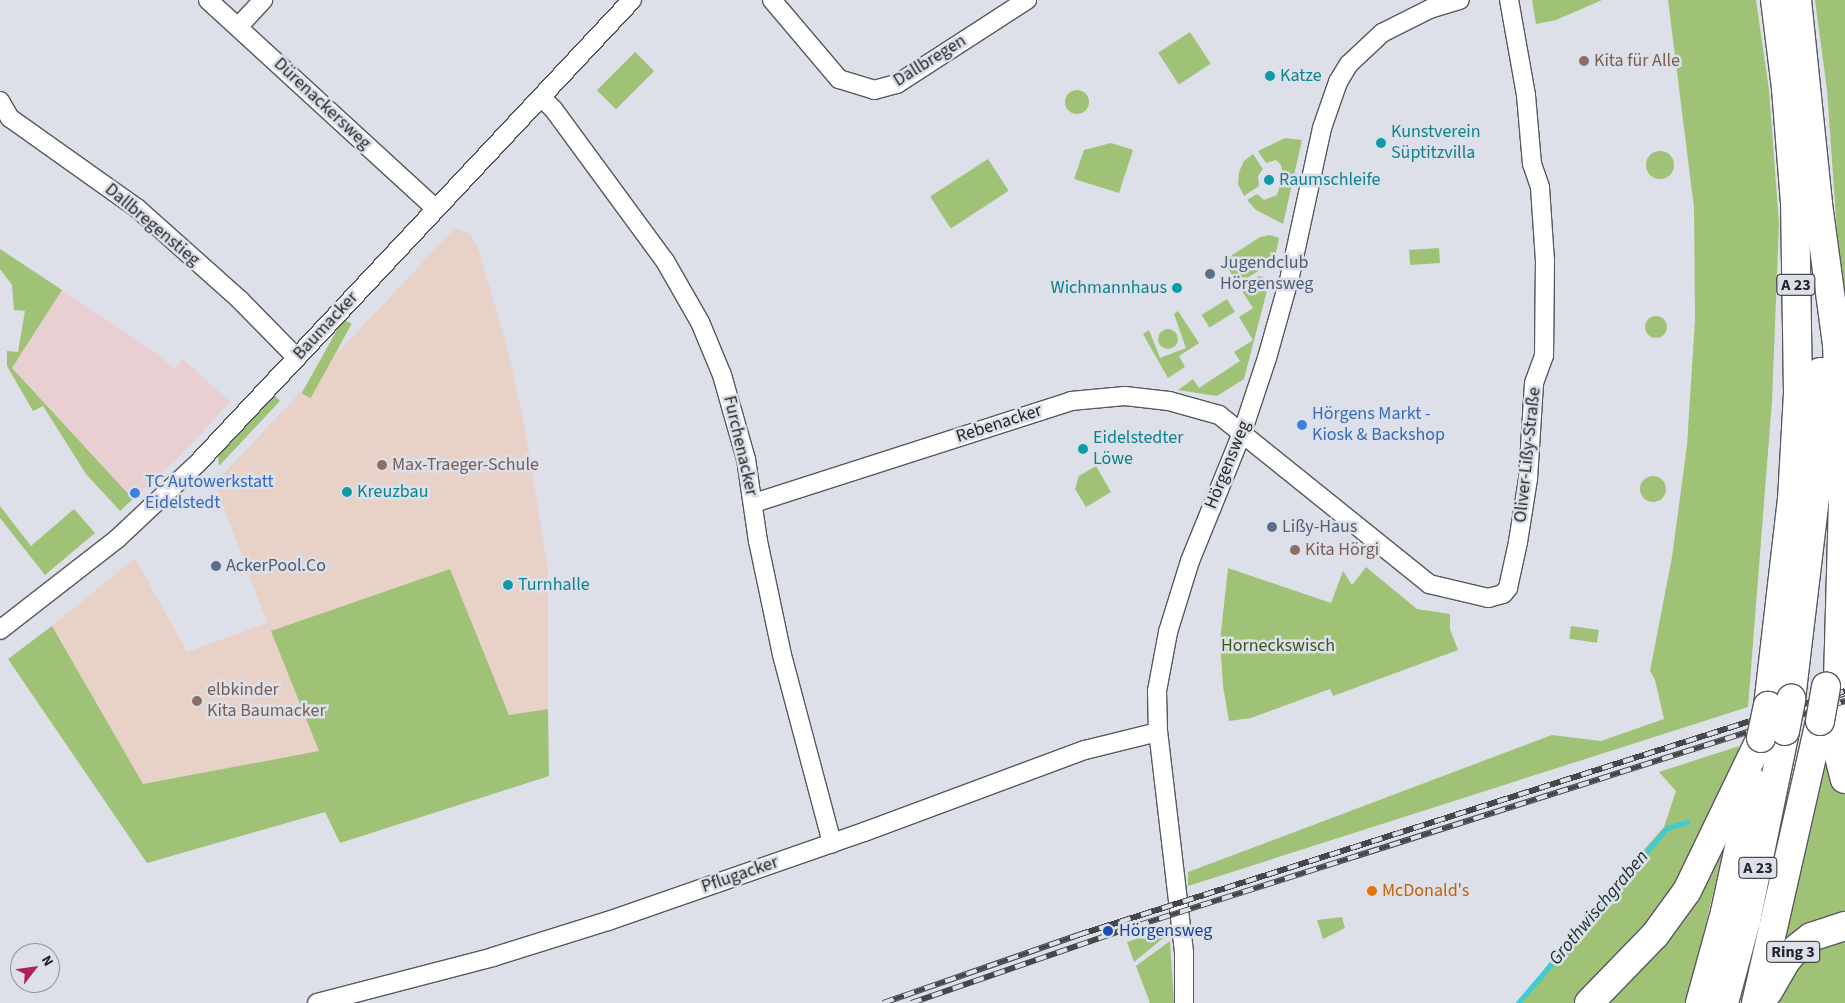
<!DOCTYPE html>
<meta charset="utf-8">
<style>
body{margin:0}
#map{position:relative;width:1845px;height:1003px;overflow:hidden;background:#dde0e8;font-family:"Source Sans 3",sans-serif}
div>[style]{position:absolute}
.industrial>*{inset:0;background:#e9ced2}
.education>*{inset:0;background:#e8d1c6}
.green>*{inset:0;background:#9fc276;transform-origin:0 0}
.round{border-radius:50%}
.stream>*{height:4.5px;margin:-2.25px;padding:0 2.25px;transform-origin:2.25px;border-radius:2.25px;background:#40cad1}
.roads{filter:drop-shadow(1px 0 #575960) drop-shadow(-1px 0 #575960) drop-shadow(0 1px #575960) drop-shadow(0 -1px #575960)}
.minor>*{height:18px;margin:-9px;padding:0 9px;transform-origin:9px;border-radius:9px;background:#fff}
.motorway>*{height:28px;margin:-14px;padding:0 14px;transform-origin:14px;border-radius:14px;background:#fff}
.rail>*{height:5.5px;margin-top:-2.75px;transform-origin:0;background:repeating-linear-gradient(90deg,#dde0e8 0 11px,#45474b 0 22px);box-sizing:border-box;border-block:1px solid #45474b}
.bridges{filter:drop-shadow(1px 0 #575960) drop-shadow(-1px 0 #575960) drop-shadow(0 1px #575960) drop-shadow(0 -1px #575960)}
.motorway-bridge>*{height:28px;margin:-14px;padding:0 14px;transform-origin:14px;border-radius:14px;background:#fff}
.dots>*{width:14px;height:14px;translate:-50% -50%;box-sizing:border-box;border:2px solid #dde0e8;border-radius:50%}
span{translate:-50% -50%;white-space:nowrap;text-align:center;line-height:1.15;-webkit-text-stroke:5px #dde0e8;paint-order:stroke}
.shield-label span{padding:1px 4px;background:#dde0e8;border:1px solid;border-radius:4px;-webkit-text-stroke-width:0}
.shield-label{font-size:16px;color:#242528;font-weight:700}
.street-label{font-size:18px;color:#242528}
.education-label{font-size:18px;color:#785e54}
.left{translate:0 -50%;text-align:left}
.culture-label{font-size:18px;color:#0d838f}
.right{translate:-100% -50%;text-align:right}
.service-label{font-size:18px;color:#4e5e75}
.shop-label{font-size:18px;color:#366cbe}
.park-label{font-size:18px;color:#3e551d}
.food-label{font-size:18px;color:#c56008}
.transit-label{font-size:18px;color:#164399}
.water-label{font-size:19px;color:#1b3233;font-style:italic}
.north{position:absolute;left:10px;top:943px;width:50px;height:50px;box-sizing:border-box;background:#dde0e8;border:1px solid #93959b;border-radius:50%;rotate:60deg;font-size:14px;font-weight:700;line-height:20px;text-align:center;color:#242528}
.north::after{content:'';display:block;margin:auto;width:18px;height:22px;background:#b12257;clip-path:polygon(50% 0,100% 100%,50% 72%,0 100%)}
</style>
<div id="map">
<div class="industrial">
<div style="clip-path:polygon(62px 290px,156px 353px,174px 369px,183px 359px,230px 402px,177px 459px,133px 499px,12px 368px)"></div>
</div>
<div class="education">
<div style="clip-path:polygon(455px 228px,470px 234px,477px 245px,503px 333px,522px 411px,548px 570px,548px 709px,509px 715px,450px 569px,320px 751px,143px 784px,52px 626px,135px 558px,187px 652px,267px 623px,215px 483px)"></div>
</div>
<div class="green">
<div style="clip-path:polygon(1532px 0,1602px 0,1556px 20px,1536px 24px)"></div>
<div style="clip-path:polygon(1668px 0,1756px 0,1769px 90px,1779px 224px,1772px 401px,1748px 707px,1188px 886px,1188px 872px,1552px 735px,1601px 741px,1664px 719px,1655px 680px,1650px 671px,1672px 557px,1687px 445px,1695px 320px,1694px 208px)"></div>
<div style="clip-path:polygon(1815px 0,1845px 0,1845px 344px,1827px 90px)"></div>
<div style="left:1190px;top:32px;width:38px;height:38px;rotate:57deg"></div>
<div style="left:635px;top:52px;width:27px;height:54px;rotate:45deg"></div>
<div class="round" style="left:1065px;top:90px;width:24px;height:24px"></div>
<div style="clip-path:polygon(1285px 138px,1302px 140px,1283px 224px,1256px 210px,1247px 200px,1257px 194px,1264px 200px,1277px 195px,1283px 175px,1281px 165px,1276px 160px,1266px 163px,1258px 151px)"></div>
<div style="clip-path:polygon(1111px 143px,1133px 150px,1119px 193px,1074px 179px,1084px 150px)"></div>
<div class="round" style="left:1646px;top:151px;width:28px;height:28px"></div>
<div style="clip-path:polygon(1253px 154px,1263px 169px,1258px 176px,1259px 186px,1244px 196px,1238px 184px,1239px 172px,1244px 161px)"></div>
<div style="left:988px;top:159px;width:38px;height:69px;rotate:57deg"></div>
<div style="clip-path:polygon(1270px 235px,1279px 238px,1273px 267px,1263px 268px,1238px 284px,1223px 261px,1260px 237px)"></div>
<div style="left:1439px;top:248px;width:15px;height:30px;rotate:86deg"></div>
<div style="clip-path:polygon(0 249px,62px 290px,12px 368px,133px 499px,120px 511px,86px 474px,43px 406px,33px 411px,7px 366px,7px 351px,18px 352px,25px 311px,14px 310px,12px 285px,0 269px)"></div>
<div style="clip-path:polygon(1259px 276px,1270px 279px,1244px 379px,1217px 396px,1178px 390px,1193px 379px,1199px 388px,1240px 361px,1234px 352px,1253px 340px,1239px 317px,1253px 308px,1240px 288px)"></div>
<div style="left:1227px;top:299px;width:15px;height:30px;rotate:58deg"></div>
<div style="clip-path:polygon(1178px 311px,1199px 343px,1179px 356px,1185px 367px,1168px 378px,1143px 334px,1149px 330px,1160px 358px,1186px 348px,1174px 314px)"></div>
<div class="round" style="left:1645px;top:316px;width:22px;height:22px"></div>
<div style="left:343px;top:319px;width:10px;height:85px;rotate:29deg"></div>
<div class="round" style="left:1158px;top:329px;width:20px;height:20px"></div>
<div style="clip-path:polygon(273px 394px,280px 401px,219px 466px,218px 454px)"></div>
<div style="clip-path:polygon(1096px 466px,1111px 492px,1086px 507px,1075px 489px,1079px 476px)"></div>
<div class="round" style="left:1640px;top:476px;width:26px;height:26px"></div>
<div style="clip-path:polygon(0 506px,31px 546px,74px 509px,95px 533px,45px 575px,0 518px)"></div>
<div style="clip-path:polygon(1366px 567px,1417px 609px,1450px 614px,1450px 629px,1458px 650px,1333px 696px,1330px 689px,1251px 718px,1229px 721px,1223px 686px,1220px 641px,1228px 568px,1331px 603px,1343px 571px,1352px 585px)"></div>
<div style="clip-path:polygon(450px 569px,509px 715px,548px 709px,549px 776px,340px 843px,325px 812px,147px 863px,8px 659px,52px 626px,143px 784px,319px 751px,271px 631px)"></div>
<div style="left:1571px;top:626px;width:28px;height:13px;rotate:8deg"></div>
<div style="clip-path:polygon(1826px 738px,1845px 793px,1845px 917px,1779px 952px)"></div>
<div style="clip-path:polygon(1739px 746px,1734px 768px,1704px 839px,1642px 941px,1574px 1003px,1518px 1003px,1588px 913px,1664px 827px,1676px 791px,1659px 772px)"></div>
<div style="clip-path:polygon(1725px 843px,1687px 1003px,1601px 1003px)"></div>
<div style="clip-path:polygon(1342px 917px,1345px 928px,1323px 939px,1317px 920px)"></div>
<div style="clip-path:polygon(1158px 932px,1167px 935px,1134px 962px,1127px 942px)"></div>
<div style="clip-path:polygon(1845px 934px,1845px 1003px,1775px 1003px,1797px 960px)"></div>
<div style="clip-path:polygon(1170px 941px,1174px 1003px,1150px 1003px,1136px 966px)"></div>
</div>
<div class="stream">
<div style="left:1518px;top:1003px;width:230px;rotate:-49.6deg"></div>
<div style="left:1667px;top:828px;width:21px;rotate:-17deg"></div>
</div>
<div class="roads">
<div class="minor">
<div style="left:208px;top:0;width:308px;rotate:42.5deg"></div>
<div style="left:772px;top:0;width:104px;rotate:49.7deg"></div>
<div style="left:839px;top:79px;width:37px;rotate:17deg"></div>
<div style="left:874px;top:90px;width:24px;rotate:-15deg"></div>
<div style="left:897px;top:84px;width:155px;rotate:-32.9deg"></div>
<div style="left:238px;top:27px;width:37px;rotate:-47deg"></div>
<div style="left:541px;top:97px;width:18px;rotate:45deg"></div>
<div style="left:554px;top:110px;width:187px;rotate:53.7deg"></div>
<div style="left:665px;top:261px;width:70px;rotate:60.2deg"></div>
<div style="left:700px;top:322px;width:57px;rotate:67.5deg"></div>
<div style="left:722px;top:375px;width:87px;rotate:74.1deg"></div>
<div style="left:746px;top:459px;width:83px;rotate:81.7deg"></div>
<div style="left:758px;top:541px;width:116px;rotate:78.1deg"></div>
<div style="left:782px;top:655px;width:195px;rotate:75.1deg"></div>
<div style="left:0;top:101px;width:20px;rotate:60deg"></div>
<div style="left:10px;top:118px;width:157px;rotate:35.4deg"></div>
<div style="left:138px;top:209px;width:137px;rotate:41.7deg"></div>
<div style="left:240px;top:300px;width:81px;rotate:45.5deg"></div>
<div style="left:754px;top:503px;width:333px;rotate:-17.8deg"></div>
<div style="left:1071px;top:401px;width:54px;rotate:-5.3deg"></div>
<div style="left:1125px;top:396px;width:44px;rotate:6.5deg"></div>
<div style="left:1169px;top:401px;width:52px;rotate:15.6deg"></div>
<div style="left:1219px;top:415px;width:270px;rotate:38.8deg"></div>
<div style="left:1429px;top:584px;width:61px;rotate:13.3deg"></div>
<div style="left:1488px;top:598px;width:16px;rotate:-15deg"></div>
<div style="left:1503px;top:594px;width:8px;rotate:-50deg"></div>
<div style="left:1508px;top:588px;width:47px;rotate:-77.7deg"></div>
<div style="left:1518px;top:542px;width:64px;rotate:-81deg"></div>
<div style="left:1528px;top:479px;width:96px;rotate:-86.4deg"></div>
<div style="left:1534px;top:383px;width:29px;rotate:-70deg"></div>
<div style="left:1544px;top:356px;width:95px;rotate:-89.4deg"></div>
<div style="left:1545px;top:261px;width:74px;rotate:-93.9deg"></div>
<div style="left:1540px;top:187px;width:24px;rotate:-109deg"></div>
<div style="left:1532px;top:164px;width:69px;rotate:-95deg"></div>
<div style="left:1526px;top:95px;width:97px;rotate:-100.1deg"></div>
<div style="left:0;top:630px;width:148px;rotate:-37.9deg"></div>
<div style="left:117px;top:539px;width:110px;rotate:-43.2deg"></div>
<div style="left:197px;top:464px;width:636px;rotate:-46.85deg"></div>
<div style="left:317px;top:1003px;width:182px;rotate:-14.6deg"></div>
<div style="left:493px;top:957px;width:121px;rotate:-17.4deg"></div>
<div style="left:608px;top:921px;width:271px;rotate:-19.2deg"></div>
<div style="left:864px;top:832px;width:236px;rotate:-20.4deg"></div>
<div style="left:1085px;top:750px;width:75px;rotate:-13.9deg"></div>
<div style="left:1184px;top:1003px;width:51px;rotate:-90deg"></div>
<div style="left:1184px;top:952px;width:222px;rotate:-96.7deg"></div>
<div style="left:1158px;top:732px;width:41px;rotate:-91.4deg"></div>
<div style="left:1157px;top:691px;width:60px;rotate:-79.4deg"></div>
<div style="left:1168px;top:632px;width:74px;rotate:-72.8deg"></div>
<div style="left:1190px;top:561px;width:138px;rotate:-67.9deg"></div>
<div style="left:1242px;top:433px;width:79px;rotate:-71.6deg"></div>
<div style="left:1267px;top:358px;width:85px;rotate:-74.3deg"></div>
<div style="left:1290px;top:276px;width:151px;rotate:-77.8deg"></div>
<div style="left:1322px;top:128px;width:49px;rotate:-70.8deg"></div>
<div style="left:1338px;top:82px;width:21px;rotate:-59deg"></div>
<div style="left:1349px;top:64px;width:45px;rotate:-43.2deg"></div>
<div style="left:1382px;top:33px;width:54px;rotate:-26.6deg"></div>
<div style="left:1430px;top:9px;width:31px;rotate:-17deg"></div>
</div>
<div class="motorway">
<div style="left:1797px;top:0;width:205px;rotate:84.1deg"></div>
<div style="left:1818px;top:204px;width:141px;rotate:82.3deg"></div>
<div style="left:1837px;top:344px;width:157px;rotate:87.8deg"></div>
<div style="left:1843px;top:501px;width:182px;rotate:91.6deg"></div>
<div style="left:1791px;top:699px;width:202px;rotate:-83.2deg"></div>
<div style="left:1815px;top:498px;width:126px;rotate:-87.7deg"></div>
<div style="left:1768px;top:706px;width:207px;rotate:-83.4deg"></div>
<div style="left:1792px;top:500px;width:108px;rotate:-86.8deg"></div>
<div style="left:1798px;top:392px;width:189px;rotate:-90.9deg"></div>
<div style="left:1795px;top:203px;width:115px;rotate:-94.5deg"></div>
<div style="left:1786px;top:88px;width:89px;rotate:-97.1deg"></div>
<div style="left:1837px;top:716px;width:32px;rotate:90deg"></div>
<div style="left:1837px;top:748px;width:32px;rotate:76deg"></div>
<div style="left:1768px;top:992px;width:34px;rotate:-60deg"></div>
<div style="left:1785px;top:962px;width:18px;rotate:-49deg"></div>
<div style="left:1797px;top:948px;width:18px;rotate:-38deg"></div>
<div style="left:1811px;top:937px;width:36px;rotate:-18deg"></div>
<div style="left:1589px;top:1003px;width:95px;rotate:-45.9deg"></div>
<div style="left:1655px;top:935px;width:54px;rotate:-54deg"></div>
<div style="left:1687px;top:891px;width:170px;rotate:-64.2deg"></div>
<div style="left:1700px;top:1003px;width:94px;rotate:-74.6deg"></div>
<div style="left:1725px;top:912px;width:133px;rotate:-77.8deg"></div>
<div style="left:1724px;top:1003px;width:85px;rotate:-75deg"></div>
<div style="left:1746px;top:921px;width:194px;rotate:-78.4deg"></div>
<div style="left:1756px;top:1003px;width:289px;rotate:-77.2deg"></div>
</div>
</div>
<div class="rail">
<div style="left:883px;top:1003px;width:207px;rotate:-19.2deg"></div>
<div style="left:1078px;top:935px;width:805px;rotate:-17.65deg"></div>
<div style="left:911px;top:1003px;width:218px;rotate:-19deg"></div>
<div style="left:1117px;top:932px;width:764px;rotate:-17.6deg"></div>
</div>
<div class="bridges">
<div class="motorway-bridge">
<div style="left:1820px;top:721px;width:35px;rotate:-80deg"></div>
<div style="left:1785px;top:731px;width:33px;rotate:-79deg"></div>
<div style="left:1761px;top:738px;width:33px;rotate:-78deg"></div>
</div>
</div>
<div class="dots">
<div style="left:1584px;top:61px;background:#8d6e63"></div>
<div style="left:1270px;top:76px;background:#0f9aa8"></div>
<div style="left:1381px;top:143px;background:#0f9aa8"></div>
<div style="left:1269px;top:180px;background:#0f9aa8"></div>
<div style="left:1210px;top:274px;background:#5c6f8a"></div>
<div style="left:1177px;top:288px;background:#0f9aa8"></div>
<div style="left:1302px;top:425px;background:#3f7fe0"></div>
<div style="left:1083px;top:449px;background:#0f9aa8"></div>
<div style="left:382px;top:465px;background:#8d6e63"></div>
<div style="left:347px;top:492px;background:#0f9aa8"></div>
<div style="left:135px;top:493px;background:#3f7fe0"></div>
<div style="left:1272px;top:527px;background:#5c6f8a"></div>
<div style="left:1295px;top:550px;background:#8d6e63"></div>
<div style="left:216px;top:566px;background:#5c6f8a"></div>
<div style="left:508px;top:585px;background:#0f9aa8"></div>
<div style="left:197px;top:701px;background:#8d6e63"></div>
<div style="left:1372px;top:891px;background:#e8710a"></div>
<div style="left:1108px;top:931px;background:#1a4fb4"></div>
</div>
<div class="shield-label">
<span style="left:1796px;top:285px">A 23</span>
<span style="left:1758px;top:868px">A 23</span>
<span style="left:1793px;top:952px">Ring 3</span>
</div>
<div class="street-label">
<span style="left:930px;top:61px;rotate:-32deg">Dallbregen</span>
<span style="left:322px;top:104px;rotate:43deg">Dürenackersweg</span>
<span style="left:152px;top:225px;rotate:40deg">Dallbregenstieg</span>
<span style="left:326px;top:326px;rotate:-47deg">Baumacker</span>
<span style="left:999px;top:424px;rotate:-18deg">Rebenacker</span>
<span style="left:740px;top:446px;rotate:77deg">Furchenacker</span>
<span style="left:1528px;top:455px;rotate:-84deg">Oliver-Lißy-Straße</span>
<span style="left:1228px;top:465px;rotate:-68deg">Hörgensweg</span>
<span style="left:740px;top:875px;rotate:-19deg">Pflugacker</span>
</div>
<div class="education-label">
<span class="left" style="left:1594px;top:61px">Kita für Alle</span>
<span class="left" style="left:392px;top:465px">Max-Traeger-Schule</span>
<span class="left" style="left:1305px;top:550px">Kita Hörgi</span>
<span class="left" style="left:207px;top:701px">elbkinder<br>Kita Baumacker</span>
</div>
<div class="culture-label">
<span class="left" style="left:1280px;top:76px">Katze</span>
<span class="left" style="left:1391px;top:143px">Kunstverein<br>Süptitzvilla</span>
<span class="left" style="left:1279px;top:180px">Raumschleife</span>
<span class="right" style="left:1167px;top:288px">Wichmannhaus</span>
<span class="left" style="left:1093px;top:449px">Eidelstedter<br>Löwe</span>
<span class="left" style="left:357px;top:492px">Kreuzbau</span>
<span class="left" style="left:518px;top:585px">Turnhalle</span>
</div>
<div class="service-label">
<span class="left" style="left:1220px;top:274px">Jugendclub<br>Hörgensweg</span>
<span class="left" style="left:1282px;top:527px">Lißy-Haus</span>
<span class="left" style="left:226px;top:566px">AckerPool.Co</span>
</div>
<div class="shop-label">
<span class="left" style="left:1312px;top:425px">Hörgens Markt -<br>Kiosk &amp; Backshop</span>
<span class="left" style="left:145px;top:493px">TC Autowerkstatt<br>Eidelstedt</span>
</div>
<div class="park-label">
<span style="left:1278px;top:646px">Horneckswisch</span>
</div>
<div class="food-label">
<span class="left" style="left:1382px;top:891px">McDonald's</span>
</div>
<div class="transit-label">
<span class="left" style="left:1119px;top:931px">Hörgensweg</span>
</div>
<div class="water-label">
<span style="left:1599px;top:908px;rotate:-50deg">Grothwischgraben</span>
</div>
<div class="north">N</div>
</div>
